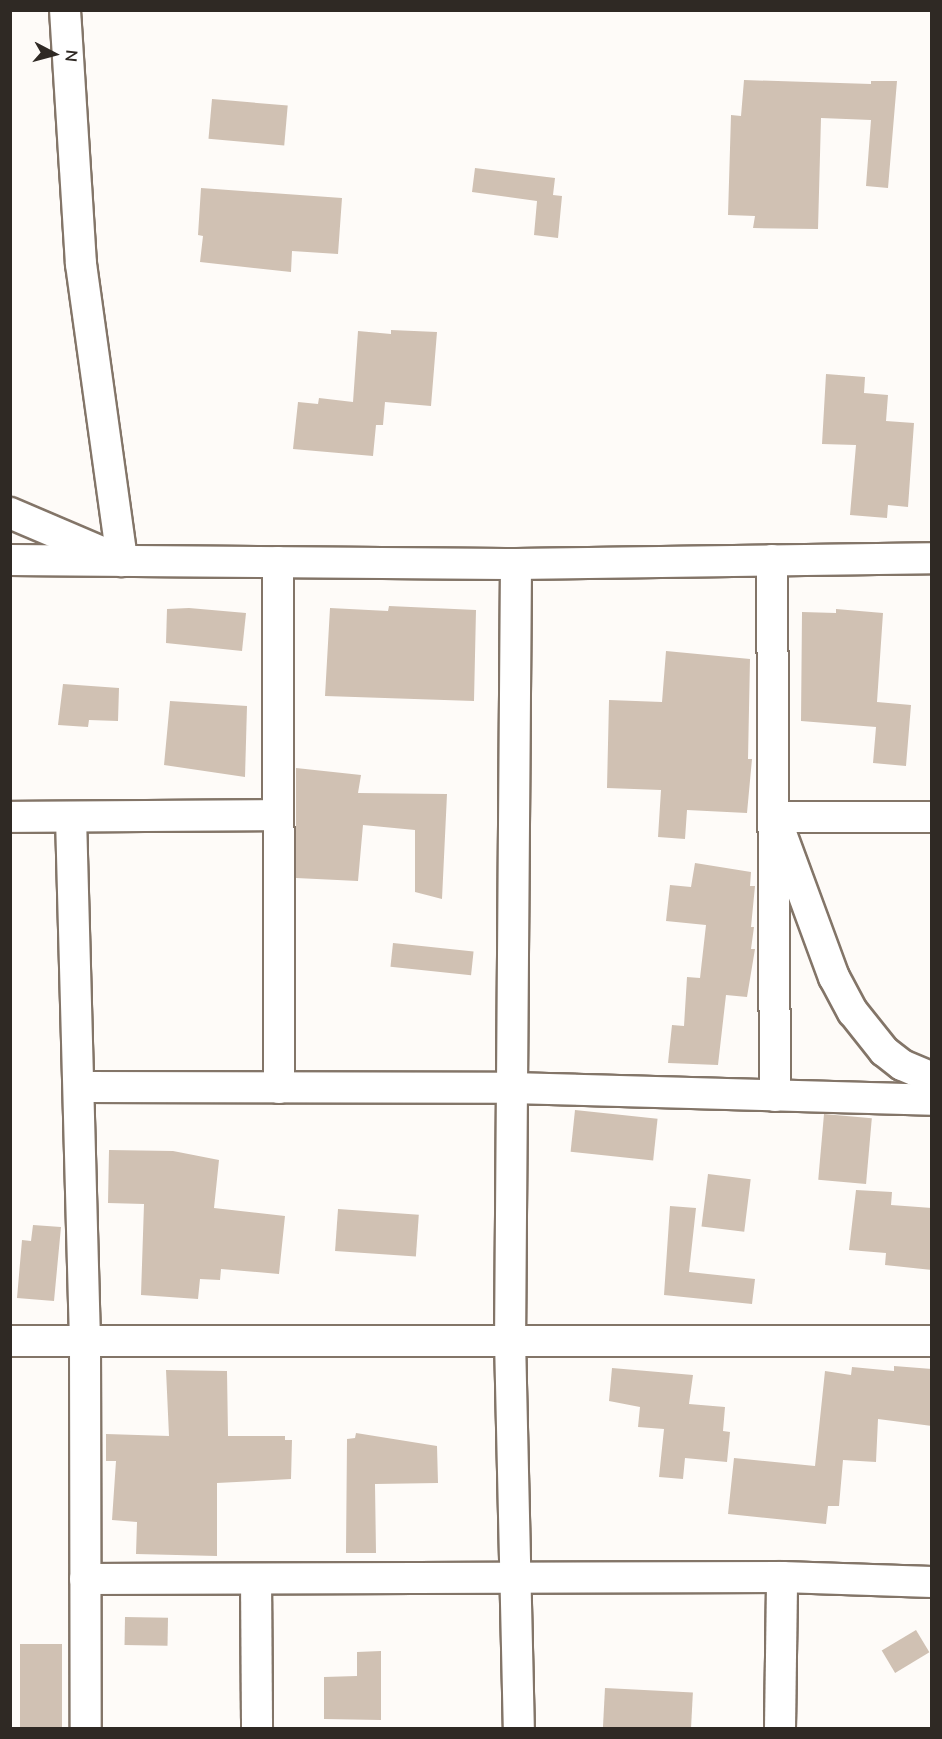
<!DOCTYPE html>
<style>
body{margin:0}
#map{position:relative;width:942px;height:1739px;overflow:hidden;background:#fefbf8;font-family:Mulish,sans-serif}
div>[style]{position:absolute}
.building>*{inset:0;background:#d0c1b3;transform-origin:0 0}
.roads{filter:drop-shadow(2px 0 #837568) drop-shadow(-2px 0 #837568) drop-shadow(0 2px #837568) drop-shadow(0 -2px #837568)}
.street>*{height:30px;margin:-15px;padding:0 15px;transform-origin:15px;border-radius:15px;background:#fff}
span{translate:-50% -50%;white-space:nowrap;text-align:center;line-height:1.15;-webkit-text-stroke:5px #fff;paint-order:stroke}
.frame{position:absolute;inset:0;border:12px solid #2f2924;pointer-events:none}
.north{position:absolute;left:24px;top:24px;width:60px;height:60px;-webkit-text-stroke:4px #fff;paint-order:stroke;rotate:96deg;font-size:16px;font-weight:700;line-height:24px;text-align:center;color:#2f2924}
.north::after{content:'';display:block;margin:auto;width:21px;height:27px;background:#2f2924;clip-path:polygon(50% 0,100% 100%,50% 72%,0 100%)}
</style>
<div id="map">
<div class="building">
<div style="clip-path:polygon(744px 80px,871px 84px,871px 81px,897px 81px,888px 188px,866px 186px,871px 120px,821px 118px,818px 229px,753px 228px,755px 216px,728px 215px,731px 115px,741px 116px)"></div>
<div style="left:212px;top:99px;width:76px;height:40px;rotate:5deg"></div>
<div style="clip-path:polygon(475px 168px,555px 178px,553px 195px,562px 196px,558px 238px,534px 235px,537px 201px,472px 192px)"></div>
<div style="clip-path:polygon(201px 188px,342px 198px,338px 254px,292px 251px,291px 272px,200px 262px,203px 236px,198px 235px)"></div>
<div style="clip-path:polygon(391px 330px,437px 332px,431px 406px,385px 402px,383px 425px,376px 425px,373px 456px,293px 449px,298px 402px,318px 404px,319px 398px,353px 402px,358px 331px,391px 334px)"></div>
<div style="clip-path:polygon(826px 374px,865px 377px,864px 393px,888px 395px,886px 421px,914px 423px,908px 507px,888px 505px,887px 518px,850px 515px,856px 445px,822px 444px)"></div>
<div style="clip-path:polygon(389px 606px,476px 610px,474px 701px,325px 696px,330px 608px,388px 611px)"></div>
<div style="clip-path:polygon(189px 608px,246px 613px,242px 651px,166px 643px,167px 609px)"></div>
<div style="clip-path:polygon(836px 609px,883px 613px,877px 702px,911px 705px,906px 766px,873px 763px,876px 727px,801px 721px,802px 612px,836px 613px)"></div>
<div style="clip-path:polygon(666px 651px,750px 659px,748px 759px,752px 759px,747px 813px,687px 810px,685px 839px,658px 837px,661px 790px,607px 788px,609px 700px,662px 702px)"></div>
<div style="clip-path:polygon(63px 684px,119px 688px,118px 721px,89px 720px,88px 727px,58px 725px)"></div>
<div style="clip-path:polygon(170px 701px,247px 706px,245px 777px,164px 765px)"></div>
<div style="clip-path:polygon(296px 768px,361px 775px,358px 793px,447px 794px,442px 899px,415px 892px,415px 830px,363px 825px,358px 881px,296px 878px)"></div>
<div style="clip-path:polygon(695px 863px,751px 872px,750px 886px,755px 886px,751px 927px,754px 927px,751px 949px,755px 949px,747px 997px,726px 995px,718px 1065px,668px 1063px,672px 1025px,684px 1026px,687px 977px,700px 978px,706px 925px,666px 921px,670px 885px,691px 887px)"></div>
<div style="left:393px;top:943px;width:81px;height:24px;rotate:6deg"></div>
<div style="left:575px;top:1110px;width:83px;height:42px;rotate:6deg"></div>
<div style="left:824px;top:1114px;width:48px;height:66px;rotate:5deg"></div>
<div style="clip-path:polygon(109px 1150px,173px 1151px,219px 1160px,214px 1208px,285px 1216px,279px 1274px,221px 1269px,220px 1280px,200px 1279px,198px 1299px,141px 1295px,144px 1204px,108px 1203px)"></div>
<div style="left:708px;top:1174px;width:43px;height:53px;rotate:7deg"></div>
<div style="clip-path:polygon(856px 1190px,892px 1192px,891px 1205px,932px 1208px,932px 1270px,885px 1265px,886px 1253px,849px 1250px)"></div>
<div style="clip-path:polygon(670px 1206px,696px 1208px,689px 1272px,755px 1279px,752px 1304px,664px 1295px)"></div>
<div style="left:338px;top:1209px;width:81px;height:42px;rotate:4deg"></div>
<div style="clip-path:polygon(33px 1225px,61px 1227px,54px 1301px,17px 1298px,22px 1240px,31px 1241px)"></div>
<div style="clip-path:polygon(894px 1366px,932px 1369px,932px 1426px,878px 1419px,876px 1462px,843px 1460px,839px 1506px,828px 1506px,826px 1524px,728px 1514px,734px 1458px,815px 1466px,825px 1371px,851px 1375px,852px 1367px,894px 1371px)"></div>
<div style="clip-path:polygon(612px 1368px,693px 1375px,689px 1404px,725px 1407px,723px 1431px,730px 1432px,727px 1462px,685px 1458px,683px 1479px,659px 1477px,664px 1429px,638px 1427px,640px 1407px,609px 1401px)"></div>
<div style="clip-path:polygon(166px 1370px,227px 1371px,228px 1436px,285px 1436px,285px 1440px,292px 1440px,291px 1479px,217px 1483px,217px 1556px,136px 1554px,137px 1522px,112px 1520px,116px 1461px,106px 1461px,106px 1434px,169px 1436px)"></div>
<div style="clip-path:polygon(356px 1433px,437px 1446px,438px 1483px,375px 1484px,376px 1553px,346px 1553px,347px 1439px,355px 1438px)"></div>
<div style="left:125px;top:1617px;width:43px;height:28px;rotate:1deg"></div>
<div style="left:916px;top:1630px;width:26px;height:40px;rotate:59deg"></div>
<div style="left:20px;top:1644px;width:42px;height:84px"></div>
<div style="clip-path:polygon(381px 1651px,381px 1720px,324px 1719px,324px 1677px,357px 1676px,357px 1652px)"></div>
<div style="left:605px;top:1688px;width:88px;height:40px;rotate:3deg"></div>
</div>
<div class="roads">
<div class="street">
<div style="left:65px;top:10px;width:255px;rotate:86.4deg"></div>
<div style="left:81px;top:264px;width:300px;rotate:82.1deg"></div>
<div style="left:10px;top:513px;width:110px;rotate:23.1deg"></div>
<div style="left:10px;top:560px;width:506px;rotate:0.45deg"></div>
<div style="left:516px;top:564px;width:416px;rotate:-0.8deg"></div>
<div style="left:772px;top:560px;width:536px;rotate:89.68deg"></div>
<div style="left:278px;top:562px;width:526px;rotate:89.89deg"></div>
<div style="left:516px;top:564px;width:775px;rotate:90.44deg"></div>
<div style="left:510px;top:1339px;width:389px;rotate:88.7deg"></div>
<div style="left:10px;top:817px;width:268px;rotate:-0.4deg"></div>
<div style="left:71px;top:817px;width:523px;rotate:88.47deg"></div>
<div style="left:85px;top:1340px;width:388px;rotate:89.9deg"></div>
<div style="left:932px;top:817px;width:157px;rotate:180deg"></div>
<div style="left:775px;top:817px;width:171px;rotate:69.8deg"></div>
<div style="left:834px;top:977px;width:40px;rotate:62deg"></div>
<div style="left:853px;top:1012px;width:50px;rotate:51.5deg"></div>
<div style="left:884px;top:1051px;width:23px;rotate:38deg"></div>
<div style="left:902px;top:1065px;width:33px;rotate:23deg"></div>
<div style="left:81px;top:1087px;width:430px;rotate:0.1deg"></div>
<div style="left:511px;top:1088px;width:421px;rotate:1.6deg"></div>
<div style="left:10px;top:1341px;width:922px"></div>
<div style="left:85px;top:1579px;width:697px;rotate:-0.16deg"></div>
<div style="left:782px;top:1577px;width:150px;rotate:1.9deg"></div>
<div style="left:256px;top:1579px;width:149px;rotate:89.6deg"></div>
<div style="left:780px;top:1728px;width:151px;rotate:-89.2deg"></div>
</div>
</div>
<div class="frame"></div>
<div class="north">N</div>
</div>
